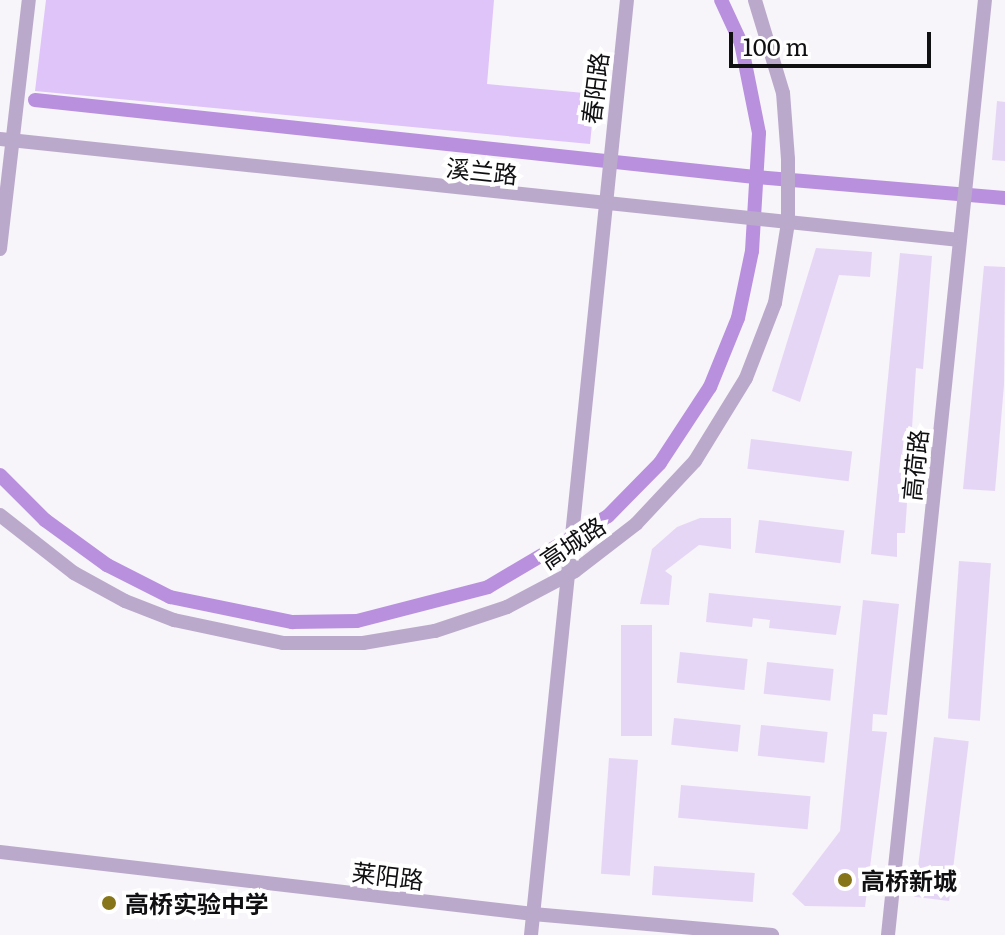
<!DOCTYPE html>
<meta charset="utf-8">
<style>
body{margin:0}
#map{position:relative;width:1005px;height:935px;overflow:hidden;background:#f7f4fa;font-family:Literata,"Noto Sans SC",serif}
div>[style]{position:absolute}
.green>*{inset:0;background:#dfc4f9}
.canal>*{height:14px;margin:-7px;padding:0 7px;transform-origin:7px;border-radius:7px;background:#b990de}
.building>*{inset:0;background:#e6d6f6;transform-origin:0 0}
.minor>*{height:14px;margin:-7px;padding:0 7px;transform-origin:7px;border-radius:7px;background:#bba9cc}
.dots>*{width:22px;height:22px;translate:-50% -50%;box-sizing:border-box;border:4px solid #fff;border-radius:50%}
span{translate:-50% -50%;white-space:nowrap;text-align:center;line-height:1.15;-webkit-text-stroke:8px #fff;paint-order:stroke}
.street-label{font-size:24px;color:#100f11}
.poi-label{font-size:24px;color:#100f11;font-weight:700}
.left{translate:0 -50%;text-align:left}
.scale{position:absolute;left:729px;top:32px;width:202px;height:36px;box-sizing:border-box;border:4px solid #100f11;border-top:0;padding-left:10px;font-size:24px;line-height:28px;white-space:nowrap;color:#100f11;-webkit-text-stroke:6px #fff;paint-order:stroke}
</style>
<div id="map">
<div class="green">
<div style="clip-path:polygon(46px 0,494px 0,487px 84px,595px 94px,590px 144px,35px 91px)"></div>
</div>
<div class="canal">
<div style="left:35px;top:100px;width:724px;rotate:6.1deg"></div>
<div style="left:755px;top:177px;width:251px;rotate:4.8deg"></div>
<div style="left:0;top:475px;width:64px;rotate:45deg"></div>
<div style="left:45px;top:520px;width:77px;rotate:36deg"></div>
<div style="left:107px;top:565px;width:71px;rotate:26.9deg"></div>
<div style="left:170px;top:597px;width:125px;rotate:11.6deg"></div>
<div style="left:292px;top:622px;width:65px;rotate:-0.9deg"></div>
<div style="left:357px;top:621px;width:135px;rotate:-14.5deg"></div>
<div style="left:488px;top:587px;width:139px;rotate:-30.6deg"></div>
<div style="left:608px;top:516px;width:74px;rotate:-45.5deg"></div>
<div style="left:660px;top:463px;width:91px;rotate:-56.7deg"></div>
<div style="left:710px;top:387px;width:74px;rotate:-67.9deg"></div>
<div style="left:738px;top:318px;width:68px;rotate:-78.2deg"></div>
<div style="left:752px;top:251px;width:118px;rotate:-86.6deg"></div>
<div style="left:759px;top:133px;width:92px;rotate:-101.3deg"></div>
<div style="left:741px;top:43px;width:47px;rotate:-114.9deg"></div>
</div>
<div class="building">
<div style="clip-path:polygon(997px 101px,1005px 102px,1005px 161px,992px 160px)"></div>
<div style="clip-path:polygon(816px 248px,872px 252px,870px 277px,839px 275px,800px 402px,772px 391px)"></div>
<div style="clip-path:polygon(900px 253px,932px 256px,923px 369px,916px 368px,905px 533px,897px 533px,897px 557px,871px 554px)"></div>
<div style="clip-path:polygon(984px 266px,1005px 267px,1004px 385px,995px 491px,963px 489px)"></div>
<div style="left:751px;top:439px;width:102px;height:30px;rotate:7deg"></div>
<div style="clip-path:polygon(700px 518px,731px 518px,731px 549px,699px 545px,665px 571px,672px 576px,669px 605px,640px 604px,652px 549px,677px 527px)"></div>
<div style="left:759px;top:520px;width:86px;height:33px;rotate:7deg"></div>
<div style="left:959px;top:561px;width:32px;height:158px;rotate:4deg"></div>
<div style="clip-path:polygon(709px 593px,841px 606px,836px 635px,769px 628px,770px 620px,753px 618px,752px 627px,706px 622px)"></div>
<div style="clip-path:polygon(863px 600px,899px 604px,887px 715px,873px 714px,872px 731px,887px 732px,865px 907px,805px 906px,792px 894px,840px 831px)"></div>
<div style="left:621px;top:625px;width:31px;height:111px"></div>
<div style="left:680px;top:652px;width:68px;height:31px;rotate:6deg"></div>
<div style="left:767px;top:662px;width:67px;height:32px;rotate:6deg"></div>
<div style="left:674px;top:718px;width:67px;height:27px;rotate:6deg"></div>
<div style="left:761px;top:725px;width:67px;height:31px;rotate:6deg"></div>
<div style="left:934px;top:737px;width:35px;height:161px;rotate:7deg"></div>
<div style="left:609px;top:758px;width:29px;height:116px;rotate:4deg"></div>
<div style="left:681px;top:785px;width:130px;height:33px;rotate:5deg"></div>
<div style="left:654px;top:866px;width:101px;height:29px;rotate:4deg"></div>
</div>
<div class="minor">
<div style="left:0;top:139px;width:965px;rotate:6.01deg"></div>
<div style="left:0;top:249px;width:251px;rotate:-83.4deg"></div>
<div style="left:0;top:515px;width:94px;rotate:38.1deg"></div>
<div style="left:74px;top:573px;width:58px;rotate:28.8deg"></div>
<div style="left:125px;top:601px;width:53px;rotate:21.2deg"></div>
<div style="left:174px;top:620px;width:111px;rotate:11.9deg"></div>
<div style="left:283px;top:643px;width:80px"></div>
<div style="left:363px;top:643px;width:73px;rotate:-9.5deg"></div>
<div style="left:435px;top:631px;width:76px;rotate:-18.4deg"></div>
<div style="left:507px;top:607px;width:77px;rotate:-27.9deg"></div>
<div style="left:575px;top:571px;width:77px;rotate:-37.6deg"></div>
<div style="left:636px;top:524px;width:86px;rotate:-46.9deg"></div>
<div style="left:695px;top:461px;width:97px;rotate:-58.4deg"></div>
<div style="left:746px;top:378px;width:80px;rotate:-68.9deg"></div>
<div style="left:775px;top:303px;width:81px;rotate:-80.8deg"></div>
<div style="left:788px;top:223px;width:64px;rotate:-90deg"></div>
<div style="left:788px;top:159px;width:66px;rotate:-94.3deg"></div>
<div style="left:783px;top:93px;width:97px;rotate:-106.8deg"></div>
<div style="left:0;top:852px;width:537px;rotate:6.63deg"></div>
<div style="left:533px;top:914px;width:240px;rotate:5deg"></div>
<div style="left:531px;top:935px;width:940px;rotate:-84.14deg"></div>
<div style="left:888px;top:935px;width:940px;rotate:-84.08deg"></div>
</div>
<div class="dots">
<div style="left:845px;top:880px;background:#877619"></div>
<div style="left:109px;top:903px;background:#877619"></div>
</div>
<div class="street-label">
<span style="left:594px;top:88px;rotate:-83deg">春阳路</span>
<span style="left:482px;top:170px;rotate:6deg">溪兰路</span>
<span style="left:914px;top:465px;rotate:-84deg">高荷路</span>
<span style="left:572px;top:542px;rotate:-34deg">高城路</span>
<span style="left:388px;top:875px;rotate:7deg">莱阳路</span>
</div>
<div class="poi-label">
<span class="left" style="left:861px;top:880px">高桥新城</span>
<span class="left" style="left:125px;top:903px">高桥实验中学</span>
</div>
<div class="scale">100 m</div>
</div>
